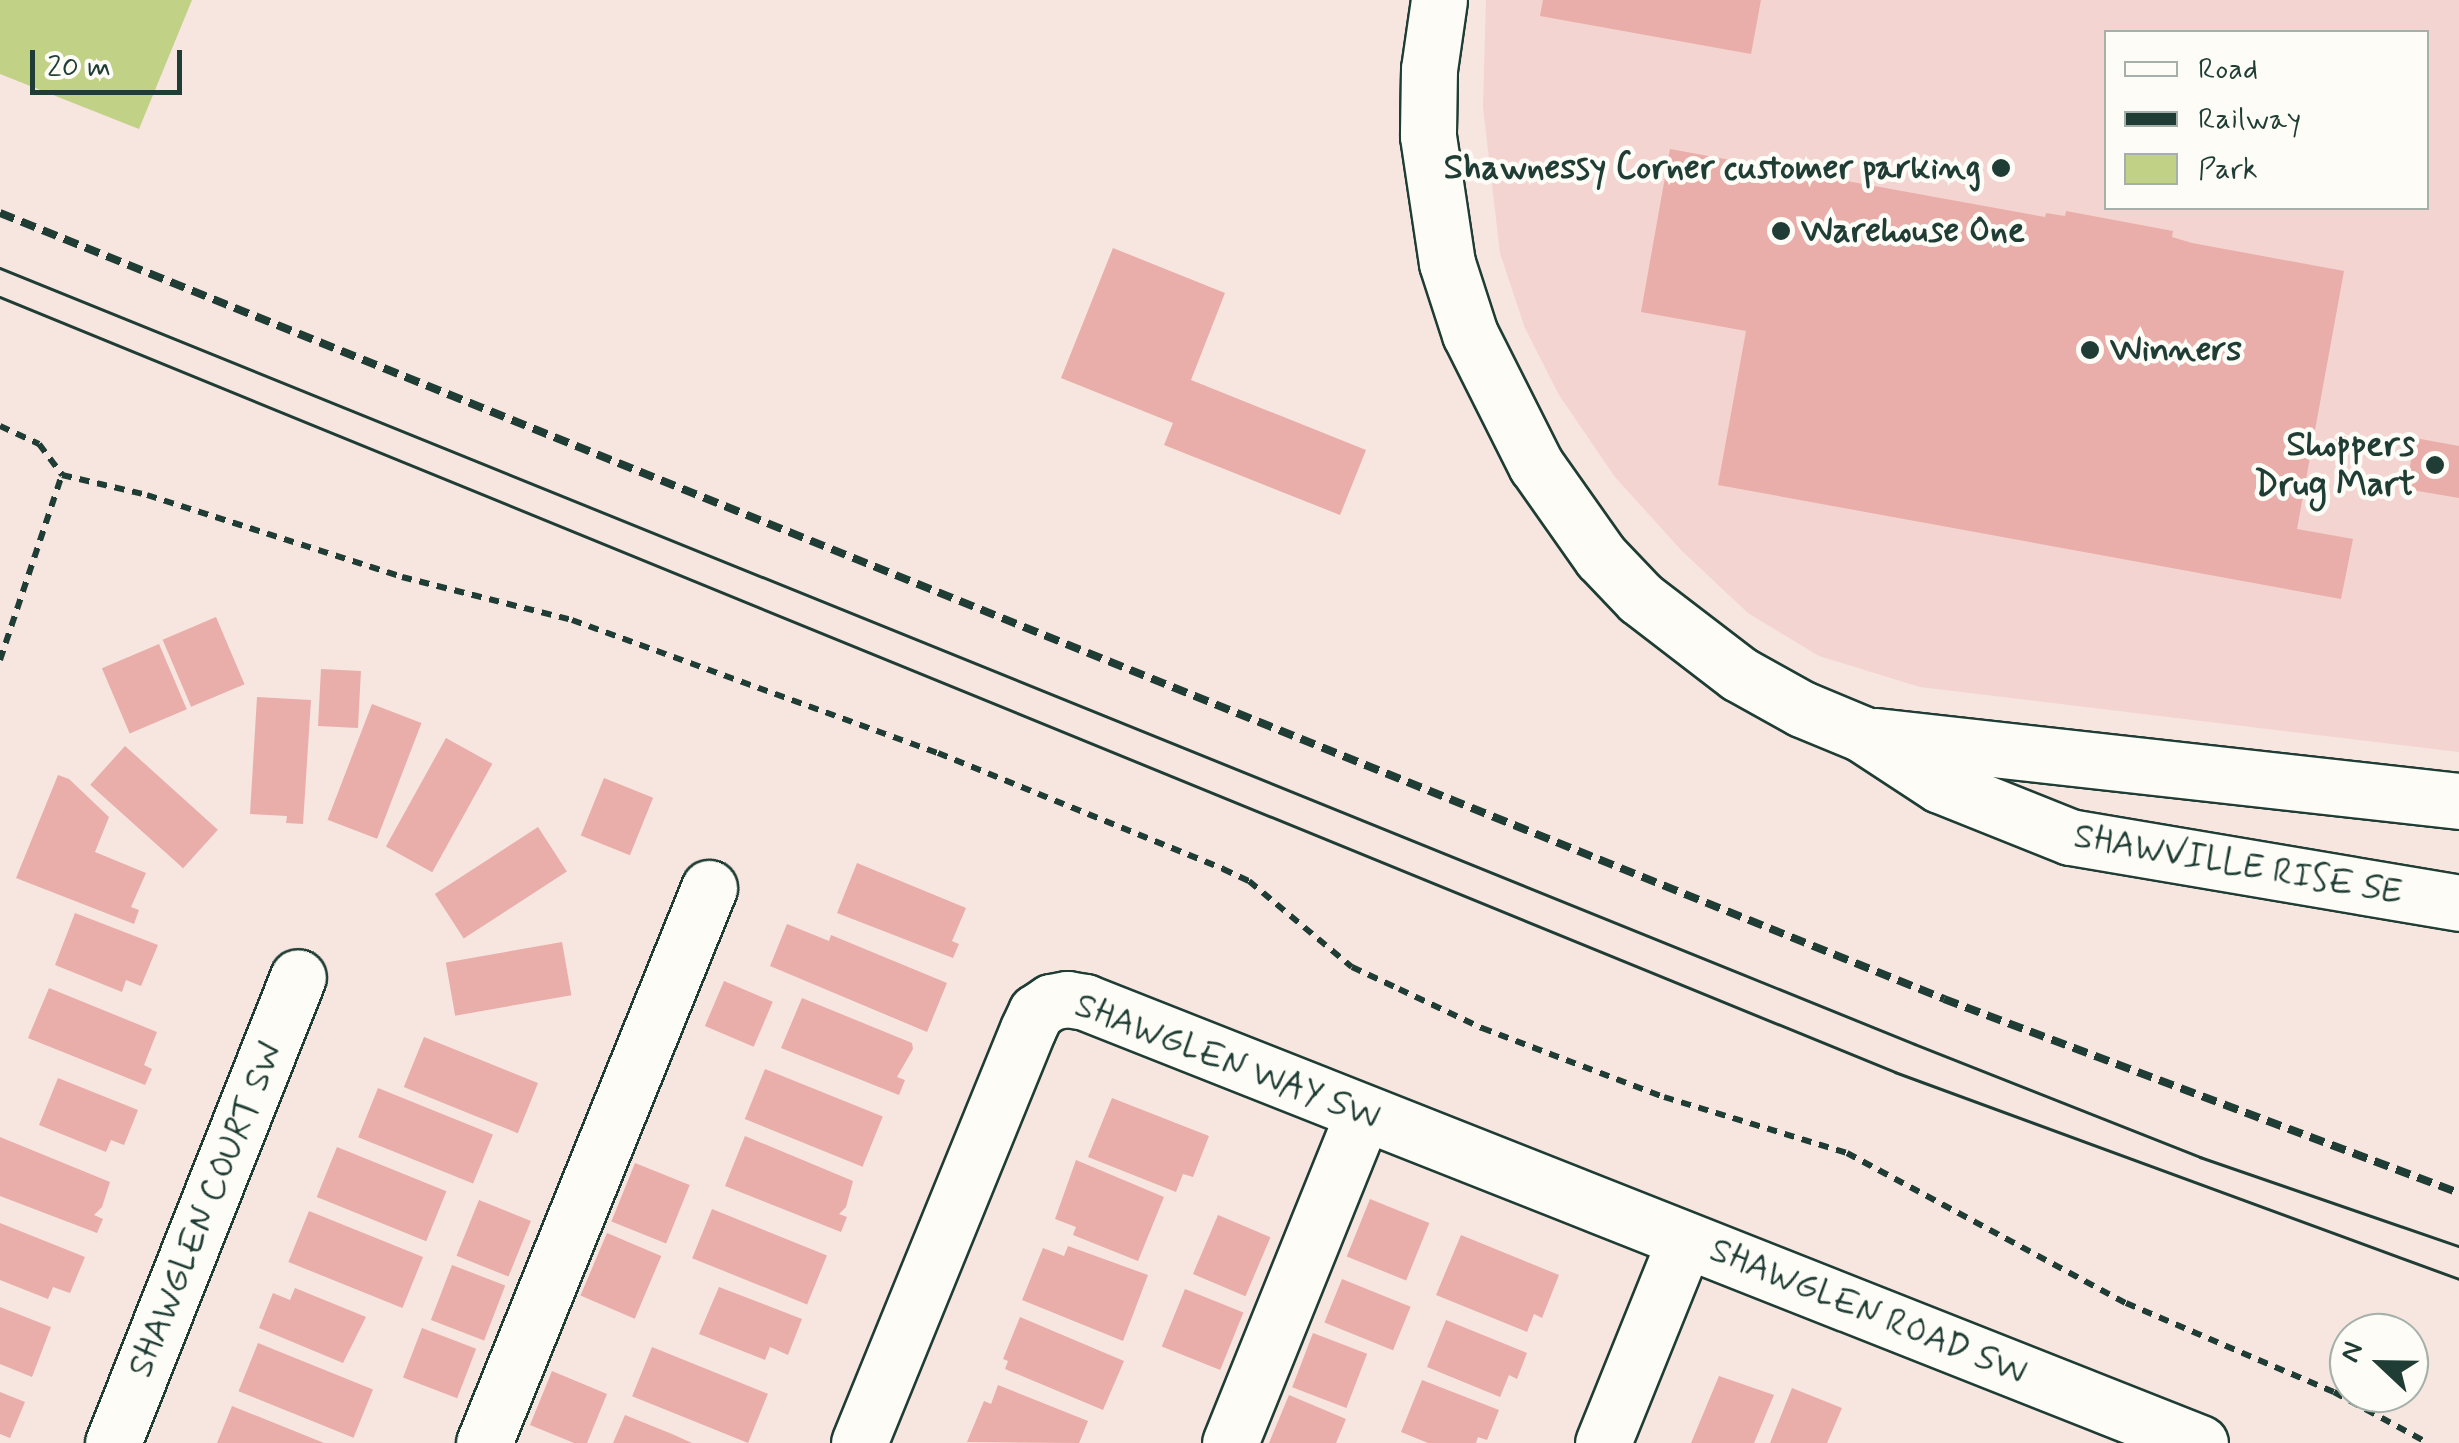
<!DOCTYPE html>
<style>
body{margin:0}
#map{position:relative;width:2459px;height:1443px;overflow:hidden;background:#f7e5e0;font-family:Mynerve,sans-serif}
div>[style]{position:absolute}
.built>*{inset:0;background:#f3d4d0}
.green>*{inset:0;background:#c1d286}
.building>*{inset:0;background:#e9aea9;transform-origin:0 0}
.path>*{height:6px;margin-top:-3px;transform-origin:0;background:repeating-linear-gradient(90deg,#1f3d34 0 10px,transparent 0 18px)}
.roads{filter:drop-shadow(2px 0 #1f3d34) drop-shadow(-2px 0 #1f3d34) drop-shadow(0 2px #1f3d34) drop-shadow(0 -2px #1f3d34)}
.minor>*{height:55px;margin:-27.5px;padding:0 27.5px;transform-origin:27.5px;border-radius:27.5px;background:#fdfcf7}
.tram>*{height:2.5px;margin:-1.25px;padding:0 1.25px;transform-origin:1.25px;border-radius:1.25px;background:#1f3d34}
.rail>*{height:8px;margin-top:-4px;transform-origin:0;background:repeating-linear-gradient(90deg,#1f3d34 0 15px,transparent 0 23px)}
.dots>*{width:28px;height:28px;translate:-50% -50%;box-sizing:border-box;border:5px solid #fdfcf7;border-radius:50%}
span{translate:-50% -50%;white-space:nowrap;text-align:center;line-height:1.15;-webkit-text-stroke:9px #fdfcf7;paint-order:stroke}
.poi-label{font-size:35px;color:#1f3d34;font-weight:700}
.right{translate:-100% -50%;text-align:right}
.left{translate:0 -50%;text-align:left}
.street-label{font-size:35px;color:#1f3d34}
.legend{position:absolute;left:2104px;top:30px;width:325px;height:180px;box-sizing:border-box;background:#fdfcf7;border:2px solid #a4b0a9;margin:0;padding:12px 18px;list-style:none;font-size:30px;color:#1f3d34}
.legend li{display:flex;align-items:center;gap:20px;height:50px}
.legend b{width:50px;border:2px solid #a4b0a9}
.north{position:absolute;left:2329px;top:1313px;width:100px;height:100px;box-sizing:border-box;background:#fdfcf7;border:2px solid #a4b0a9;border-radius:50%;rotate:292deg;font-size:28px;font-weight:700;line-height:40px;text-align:center;color:#1f3d34}
.north::after{content:'';display:block;margin:auto;width:35px;height:45px;background:#1f3d34;clip-path:polygon(50% 0,100% 100%,50% 72%,0 100%)}
.scale{position:absolute;left:30px;top:50px;width:152px;height:45px;box-sizing:border-box;border:5px solid #1f3d34;border-top:0;padding-left:12px;font-size:30px;line-height:35px;white-space:nowrap;color:#1f3d34;-webkit-text-stroke:8px #fdfcf7;paint-order:stroke}
</style>
<div id="map">
<div class="built">
<div style="clip-path:polygon(evenodd,1486px 0,2459px 0,2459px 752px,1920px 687px,1819px 656px,1748px 613px,1682px 551px,1615px 477px,1559px 395px,1525px 328px,1500px 253px,1483px 107px,1486px 0,2106px 32px,2426px 32px,2426px 208px,2106px 208px,2106px 32px)"></div>
</div>
<div class="green">
<div style="clip-path:polygon(0 0,192px 0,139px 129px,0 74px)"></div>
</div>
<div class="building">
<div style="clip-path:polygon(1543px 0,1761px 0,1751px 54px,1540px 16px)"></div>
<div style="clip-path:polygon(1670px 149px,2045px 217px,2046px 213px,2065px 216px,2066px 211px,2173px 231px,2172px 237px,2192px 243px,2344px 271px,2297px 529px,2353px 539px,2341px 599px,1718px 485px,1746px 331px,1641px 312px)"></div>
<div style="clip-path:polygon(1113px 248px,1225px 293px,1191px 380px,1366px 450px,1340px 515px,1164px 445px,1173px 423px,1061px 378px)"></div>
<div style="clip-path:polygon(2415px 438px,2459px 446px,2459px 498px,2406px 489px)"></div>
<div style="left:216px;top:617px;width:73px;height:58px;rotate:67deg"></div>
<div style="left:159px;top:644px;width:71px;height:62px;rotate:67deg"></div>
<div style="left:321px;top:669px;width:40px;height:57px;rotate:3deg"></div>
<div style="clip-path:polygon(257px 697px,311px 700px,303px 824px,286px 823px,287px 816px,250px 814px)"></div>
<div style="left:372px;top:704px;width:53px;height:124px;rotate:21deg"></div>
<div style="left:446px;top:738px;width:53px;height:124px;rotate:29deg"></div>
<div style="left:125px;top:746px;width:125px;height:52px;rotate:42deg"></div>
<div style="clip-path:polygon(58px 775px,69px 779px,109px 817px,95px 852px,146px 873px,131px 907px,139px 910px,134px 924px,16px 878px)"></div>
<div style="left:604px;top:778px;width:53px;height:62px;rotate:22deg"></div>
<div style="left:538px;top:827px;width:53px;height:123px;rotate:57deg"></div>
<div style="clip-path:polygon(857px 863px,966px 908px,952px 941px,959px 944px,953px 958px,837px 913px)"></div>
<div style="clip-path:polygon(75px 913px,158px 945px,141px 986px,126px 980px,122px 992px,55px 965px)"></div>
<div style="clip-path:polygon(787px 924px,829px 941px,831px 935px,947px 983px,927px 1032px,770px 966px)"></div>
<div style="left:562px;top:942px;width:54px;height:118px;rotate:80deg"></div>
<div style="left:724px;top:981px;width:53px;height:49px;rotate:23deg"></div>
<div style="clip-path:polygon(49px 988px,157px 1032px,144px 1065px,152px 1069px,145px 1085px,28px 1038px)"></div>
<div style="clip-path:polygon(802px 998px,912px 1043px,913px 1049px,897px 1077px,905px 1080px,899px 1095px,781px 1048px)"></div>
<div style="left:424px;top:1037px;width:123px;height:54px;rotate:22deg"></div>
<div style="left:765px;top:1069px;width:127px;height:54px;rotate:22deg"></div>
<div style="clip-path:polygon(58px 1078px,138px 1110px,124px 1145px,111px 1140px,106px 1152px,39px 1125px)"></div>
<div style="left:378px;top:1088px;width:124px;height:53px;rotate:22deg"></div>
<div style="clip-path:polygon(1112px 1098px,1209px 1136px,1193px 1177px,1183px 1174px,1176px 1192px,1088px 1157px)"></div>
<div style="clip-path:polygon(745px 1136px,853px 1181px,846px 1207px,839px 1214px,847px 1217px,841px 1232px,725px 1186px)"></div>
<div style="clip-path:polygon(0 1137px,110px 1182px,102px 1207px,94px 1215px,103px 1219px,97px 1233px,0 1196px)"></div>
<div style="left:337px;top:1147px;width:118px;height:54px;rotate:22deg"></div>
<div style="clip-path:polygon(1076px 1160px,1164px 1197px,1138px 1261px,1073px 1235px,1076px 1227px,1055px 1219px)"></div>
<div style="left:635px;top:1163px;width:59px;height:63px;rotate:22deg"></div>
<div style="left:1370px;top:1199px;width:64px;height:62px;rotate:22deg"></div>
<div style="left:479px;top:1200px;width:56px;height:60px;rotate:22deg"></div>
<div style="left:712px;top:1209px;width:124px;height:53px;rotate:22deg"></div>
<div style="left:309px;top:1211px;width:123px;height:55px;rotate:22deg"></div>
<div style="left:1218px;top:1215px;width:57px;height:64px;rotate:23deg"></div>
<div style="clip-path:polygon(0 1223px,85px 1257px,70px 1293px,53px 1287px,48px 1299px,0 1280px)"></div>
<div style="left:607px;top:1233px;width:59px;height:68px;rotate:23deg"></div>
<div style="clip-path:polygon(1461px 1235px,1559px 1275px,1542px 1318px,1534px 1314px,1527px 1332px,1436px 1295px)"></div>
<div style="clip-path:polygon(1068px 1246px,1148px 1275px,1123px 1341px,1022px 1300px,1043px 1248px,1064px 1256px)"></div>
<div style="left:452px;top:1265px;width:57px;height:59px;rotate:21deg"></div>
<div style="left:1342px;top:1279px;width:74px;height:47px;rotate:22deg"></div>
<div style="clip-path:polygon(719px 1287px,802px 1319px,788px 1355px,770px 1347px,765px 1360px,699px 1334px)"></div>
<div style="clip-path:polygon(295px 1288px,366px 1317px,343px 1363px,259px 1328px,273px 1293px,290px 1300px)"></div>
<div style="left:1185px;top:1289px;width:63px;height:62px;rotate:22deg"></div>
<div style="clip-path:polygon(0 1307px,51px 1327px,32px 1377px,0 1364px)"></div>
<div style="clip-path:polygon(1020px 1317px,1124px 1361px,1103px 1410px,1005px 1369px,1008px 1361px,1003px 1359px)"></div>
<div style="clip-path:polygon(1446px 1320px,1527px 1353px,1517px 1379px,1509px 1375px,1500px 1397px,1427px 1367px)"></div>
<div style="left:422px;top:1328px;width:58px;height:53px;rotate:21deg"></div>
<div style="left:1313px;top:1333px;width:58px;height:58px;rotate:21deg"></div>
<div style="left:258px;top:1343px;width:124px;height:52px;rotate:22deg"></div>
<div style="left:652px;top:1347px;width:125px;height:53px;rotate:22deg"></div>
<div style="clip-path:polygon(552px 1371px,607px 1394px,587px 1443px,574px 1443px,530px 1425px)"></div>
<div style="clip-path:polygon(1719px 1376px,1774px 1395px,1754px 1443px,1691px 1443px)"></div>
<div style="clip-path:polygon(1422px 1380px,1499px 1410px,1487px 1440px,1478px 1437px,1476px 1443px,1428px 1443px,1401px 1432px)"></div>
<div style="clip-path:polygon(998px 1385px,1088px 1421px,1079px 1443px,967px 1442px,984px 1401px,991px 1404px)"></div>
<div style="clip-path:polygon(1792px 1388px,1842px 1408px,1827px 1443px,1770px 1443px)"></div>
<div style="clip-path:polygon(0 1392px,25px 1402px,10px 1438px,0 1434px)"></div>
<div style="clip-path:polygon(1289px 1395px,1346px 1419px,1336px 1443px,1269px 1443px)"></div>
<div style="clip-path:polygon(232px 1406px,324px 1443px,217px 1443px)"></div>
<div style="clip-path:polygon(625px 1415px,672px 1434px,692px 1443px,613px 1443px)"></div>
</div>
<div class="path">
<div style="left:0;top:426px;width:43px;rotate:24.8deg"></div>
<div style="left:39px;top:444px;width:39px;rotate:53deg"></div>
<div style="left:62px;top:475px;width:87px;rotate:13.2deg"></div>
<div style="left:147px;top:495px;width:268px;rotate:17.8deg"></div>
<div style="left:402px;top:577px;width:175px;rotate:14.2deg"></div>
<div style="left:572px;top:620px;width:389px;rotate:20deg"></div>
<div style="left:938px;top:753px;width:308px;rotate:22.1deg"></div>
<div style="left:1223px;top:869px;width:29px;rotate:25deg"></div>
<div style="left:1249px;top:881px;width:134px;rotate:39.9deg"></div>
<div style="left:1352px;top:967px;width:52px;rotate:25.1deg"></div>
<div style="left:1399px;top:989px;width:92px;rotate:25.2deg"></div>
<div style="left:1482px;top:1028px;width:195px;rotate:20.8deg"></div>
<div style="left:1664px;top:1097px;width:191px;rotate:17deg"></div>
<div style="left:1847px;top:1153px;width:317px;rotate:28.3deg"></div>
<div style="left:2126px;top:1303px;width:226px;rotate:23.2deg"></div>
<div style="left:2334px;top:1392px;width:107px;rotate:28.5deg"></div>
<div style="left:0;top:660px;width:195px;rotate:-71.5deg"></div>
</div>
<div class="roads">
<div class="minor">
<div style="left:1439px;top:0;width:70px;rotate:98.2deg"></div>
<div style="left:1429px;top:69px;width:67px;rotate:90.9deg"></div>
<div style="left:1428px;top:136px;width:128px;rotate:81.5deg"></div>
<div style="left:1447px;top:263px;width:75px;rotate:72.1deg"></div>
<div style="left:1470px;top:334px;width:147px;rotate:63.3deg"></div>
<div style="left:1536px;top:465px;width:113px;rotate:54.8deg"></div>
<div style="left:1601px;top:557px;width:57px;rotate:46.4deg"></div>
<div style="left:1640px;top:598px;width:125px;rotate:37.5deg"></div>
<div style="left:1739px;top:674px;width:72px;rotate:29.1deg"></div>
<div style="left:1802px;top:709px;width:65px;rotate:22.6deg"></div>
<div style="left:1862px;top:734px;width:93px;rotate:33.2deg"></div>
<div style="left:1940px;top:785px;width:140px;rotate:21.8deg"></div>
<div style="left:2070px;top:837px;width:395px;rotate:9.6deg"></div>
<div style="left:1876px;top:736px;width:587px;rotate:6.36deg"></div>
<div style="left:113px;top:1443px;width:501px;rotate:-68.35deg"></div>
<div style="left:484px;top:1443px;width:599px;rotate:-67.93deg"></div>
<div style="left:859px;top:1443px;width:447px;rotate:-67.8deg"></div>
<div style="left:1028px;top:1029px;width:19px;rotate:-65deg"></div>
<div style="left:1036px;top:1012px;width:18px;rotate:-34deg"></div>
<div style="left:1051px;top:1002px;width:16px;rotate:-11deg"></div>
<div style="left:1067px;top:999px;width:18px;rotate:9deg"></div>
<div style="left:1085px;top:1002px;width:1199px;rotate:21.58deg"></div>
<div style="left:1230px;top:1443px;width:356px;rotate:-68deg"></div>
<div style="left:1603px;top:1443px;width:219px;rotate:-68deg"></div>
</div>
</div>
<div class="tram">
<div style="left:0;top:268px;width:2066px;rotate:22.06deg"></div>
<div style="left:1915px;top:1044px;width:307px;rotate:21.6deg"></div>
<div style="left:2200px;top:1157px;width:274px;rotate:19deg"></div>
<div style="left:0;top:297px;width:2047px;rotate:22.24deg"></div>
<div style="left:1895px;top:1072px;width:601px;rotate:20.15deg"></div>
</div>
<div class="rail">
<div style="left:0;top:213px;width:2097px;rotate:22.01deg"></div>
<div style="left:1944px;top:999px;width:550px;rotate:20.64deg"></div>
</div>
<div class="dots">
<div style="left:2001px;top:168px;background:#1f3d34"></div>
<div style="left:1781px;top:231px;background:#1f3d34"></div>
<div style="left:2090px;top:350px;background:#1f3d34"></div>
<div style="left:2435px;top:465px;background:#1f3d34"></div>
</div>
<div class="poi-label">
<span class="right" style="left:1981px;top:168px">Shawnessy Corner customer parking</span>
<span class="left" style="left:1801px;top:231px">Warehouse One</span>
<span class="left" style="left:2110px;top:350px">Winners</span>
<span class="right" style="left:2415px;top:465px">Shoppers<br>Drug Mart</span>
</div>
<div class="street-label">
<span style="left:2238px;top:865px;rotate:10deg">SHAWVILLE RISE SE</span>
<span style="left:1227px;top:1062px;rotate:21deg">SHAWGLEN WAY SW</span>
<span style="left:206px;top:1210px;rotate:-68deg">SHAWGLEN COURT SW</span>
<span style="left:1868px;top:1312px;rotate:22deg">SHAWGLEN ROAD SW</span>
</div>
<ul class="legend">
<li><b style="height:12px;background:#fdfcf7"></b>Road</li>
<li><b style="height:12px;background:#1f3d34"></b>Railway</li>
<li><b style="height:28px;background:#c1d286"></b>Park</li>
</ul>
<div class="north">N</div>
<div class="scale">20 m</div>
</div>
